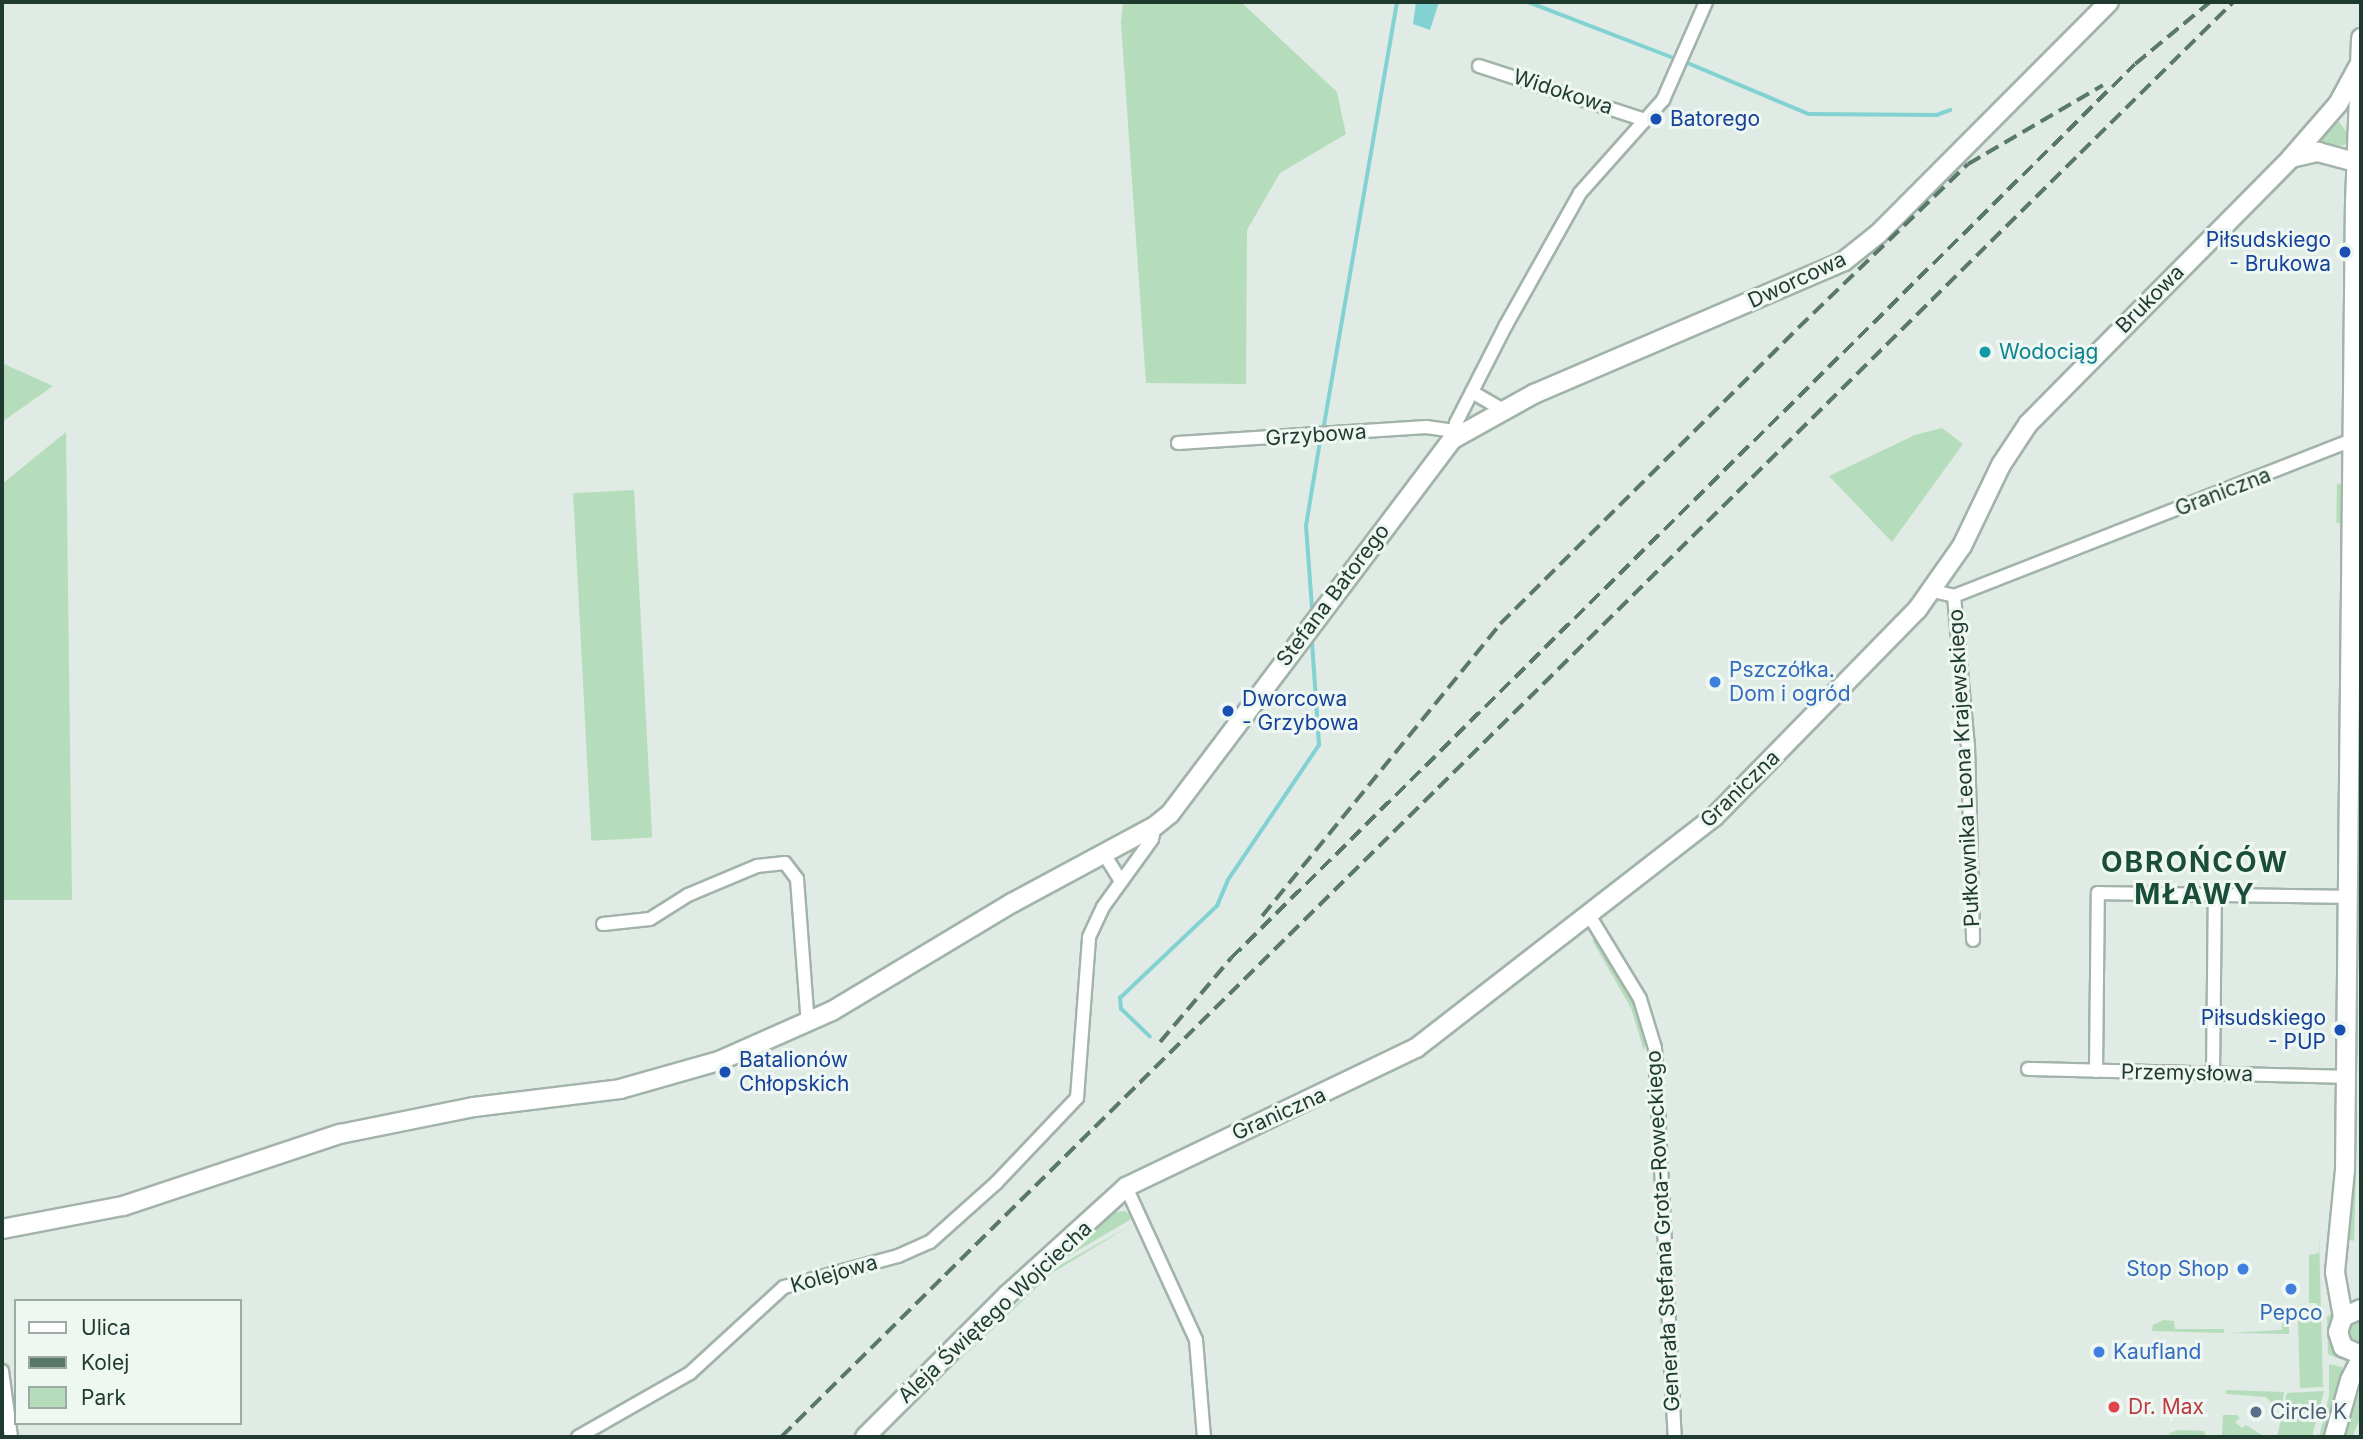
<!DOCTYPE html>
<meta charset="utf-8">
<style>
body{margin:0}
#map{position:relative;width:2363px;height:1439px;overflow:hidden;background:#dfebe4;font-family:Inter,sans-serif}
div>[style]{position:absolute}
.green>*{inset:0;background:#b6ddbb;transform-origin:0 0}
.water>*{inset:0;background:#83d2d3}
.stream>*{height:3.5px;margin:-1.75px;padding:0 1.75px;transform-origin:1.75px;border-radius:1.75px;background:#83d2d3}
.roads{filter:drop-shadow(2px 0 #a2b3aa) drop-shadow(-2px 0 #a2b3aa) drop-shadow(0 2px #a2b3aa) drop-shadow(0 -2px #a2b3aa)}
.street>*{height:12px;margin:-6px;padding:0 6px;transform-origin:6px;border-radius:6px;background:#fff}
.secondary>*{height:18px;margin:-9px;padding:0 9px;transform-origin:9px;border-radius:9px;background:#fff}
.rail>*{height:3.5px;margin-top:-1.75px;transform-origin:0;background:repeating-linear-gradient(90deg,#59776b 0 14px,transparent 0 21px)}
.dots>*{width:19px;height:19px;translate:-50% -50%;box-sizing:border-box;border:4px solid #eff7f2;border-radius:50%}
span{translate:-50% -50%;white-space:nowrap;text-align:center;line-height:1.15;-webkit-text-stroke:6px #eff7f2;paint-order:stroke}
.street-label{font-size:21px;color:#1f3b30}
.transit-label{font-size:21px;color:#164399}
.left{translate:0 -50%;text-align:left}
.right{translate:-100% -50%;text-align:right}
.culture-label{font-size:21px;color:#0d838f}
.shop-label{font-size:21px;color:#366cbe}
.health-label{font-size:21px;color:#be3a42}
.service-label{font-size:21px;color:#4e5e75}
.district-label{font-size:28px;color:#1a4e3a;font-weight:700;letter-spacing:2px}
.frame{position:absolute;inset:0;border:4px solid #1f3b30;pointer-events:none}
.legend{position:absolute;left:14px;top:1299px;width:228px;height:126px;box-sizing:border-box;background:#eff7f2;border:2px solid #9caca4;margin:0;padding:9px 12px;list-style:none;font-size:21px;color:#1f3b30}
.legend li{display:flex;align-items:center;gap:14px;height:35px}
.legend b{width:35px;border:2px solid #9caca4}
</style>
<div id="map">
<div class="green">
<div style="clip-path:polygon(1123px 2px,1241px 2px,1337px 92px,1346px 134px,1280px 173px,1247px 230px,1246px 384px,1146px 383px,1121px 23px)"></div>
<div style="clip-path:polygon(2339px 122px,2348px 134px,2345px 145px,2310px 149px,2329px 123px)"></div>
<div style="clip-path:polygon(2px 363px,53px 386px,2px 422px)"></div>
<div style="clip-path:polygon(1942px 428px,1963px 444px,1892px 542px,1829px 476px,1915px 435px)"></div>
<div style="clip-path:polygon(66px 432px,72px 900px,2px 900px,2px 484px)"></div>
<div style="left:2346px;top:484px;width:39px;height:9px;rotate:91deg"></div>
<div style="left:634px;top:490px;width:348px;height:61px;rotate:87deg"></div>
<div style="clip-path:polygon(1596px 939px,1636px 1007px,1646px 1041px,1644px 1051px,1631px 1008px,1592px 940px)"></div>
<div style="clip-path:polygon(2352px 1178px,2356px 1178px,2354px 1241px,2346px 1239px)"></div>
<div style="clip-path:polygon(1125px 1211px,1133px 1218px,1053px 1265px,1116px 1212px)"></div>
<div style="clip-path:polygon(1133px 1224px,1052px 1273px,952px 1368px,1053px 1269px)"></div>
<div style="clip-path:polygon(2319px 1235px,2323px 1387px,2300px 1388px,2298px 1320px,2317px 1320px,2317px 1303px,2309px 1303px,2309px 1255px,2319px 1253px)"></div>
<div style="clip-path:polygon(2335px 1310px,2341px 1355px,2342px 1360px,2328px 1354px,2327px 1317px)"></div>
<div style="clip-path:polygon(2361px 1317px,2361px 1348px,2359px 1348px,2348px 1339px,2347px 1329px)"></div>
<div style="clip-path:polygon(2163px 1320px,2174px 1321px,2175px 1329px,2224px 1329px,2224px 1333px,2152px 1331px,2153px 1325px)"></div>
<div style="clip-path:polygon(2282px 1322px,2289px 1325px,2289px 1334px,2229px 1333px,2282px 1330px)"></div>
<div style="clip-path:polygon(2329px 1364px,2342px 1367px,2342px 1372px,2327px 1437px,2319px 1437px,2329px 1396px)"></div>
<div style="clip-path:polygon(2226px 1390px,2284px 1392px,2282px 1404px,2276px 1408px,2266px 1397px,2226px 1394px)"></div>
<div style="clip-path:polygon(2324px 1391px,2312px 1437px,2277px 1437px,2287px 1393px)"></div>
<div style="clip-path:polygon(2361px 1391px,2361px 1416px,2352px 1437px,2343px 1437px,2353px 1399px)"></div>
<div style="clip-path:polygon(2223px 1415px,2237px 1415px,2240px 1418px,2235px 1422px,2242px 1428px,2246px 1425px,2265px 1437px,2222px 1437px)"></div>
<div style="clip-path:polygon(2178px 1430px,2204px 1431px,2206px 1437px,2168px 1434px)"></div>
</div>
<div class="water">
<div style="clip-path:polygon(1416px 2px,1439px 2px,1430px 30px,1413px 24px)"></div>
</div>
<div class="stream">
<div style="left:1528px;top:2px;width:153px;rotate:21deg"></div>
<div style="left:1688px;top:63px;width:131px;rotate:22.9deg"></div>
<div style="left:1809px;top:114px;width:128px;rotate:0.4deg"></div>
<div style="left:1937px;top:115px;width:14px;rotate:-21deg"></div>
<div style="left:1324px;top:425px;width:429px;rotate:-80.2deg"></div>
<div style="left:1312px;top:608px;width:82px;rotate:-94.2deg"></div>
<div style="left:1306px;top:526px;width:86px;rotate:-80.6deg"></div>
<div style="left:1150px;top:1037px;width:40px;rotate:-136deg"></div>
<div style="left:1121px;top:1009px;width:11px;rotate:-95deg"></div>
<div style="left:1120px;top:998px;width:134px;rotate:-43.5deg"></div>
<div style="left:1217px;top:906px;width:28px;rotate:-67deg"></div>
<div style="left:1228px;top:880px;width:163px;rotate:-56deg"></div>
<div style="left:1319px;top:745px;width:103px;rotate:-93.9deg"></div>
</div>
<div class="roads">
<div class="street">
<div style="left:1479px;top:66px;width:175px;rotate:18deg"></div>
<div style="left:1472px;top:392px;width:34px;rotate:30deg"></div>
<div style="left:1453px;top:439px;width:16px;rotate:-79deg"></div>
<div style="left:1456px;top:423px;width:110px;rotate:-63deg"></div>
<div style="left:1506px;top:325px;width:151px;rotate:-60.7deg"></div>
<div style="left:1580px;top:193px;width:125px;rotate:-48.3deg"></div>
<div style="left:1663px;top:100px;width:107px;rotate:-66.3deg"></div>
<div style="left:1178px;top:443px;width:249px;rotate:-3.7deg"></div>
<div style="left:1426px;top:427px;width:27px;rotate:8deg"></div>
<div style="left:1933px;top:591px;width:22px;rotate:13deg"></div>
<div style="left:1954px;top:596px;width:434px;rotate:-21.4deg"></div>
<div style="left:1954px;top:596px;width:151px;rotate:84.7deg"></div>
<div style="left:1968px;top:746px;width:194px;rotate:88.5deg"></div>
<div style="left:1104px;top:854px;width:32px;rotate:58deg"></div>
<div style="left:1589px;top:915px;width:98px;rotate:58.7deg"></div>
<div style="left:1640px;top:999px;width:51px;rotate:73deg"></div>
<div style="left:1655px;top:1048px;width:390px;rotate:87.1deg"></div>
<div style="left:603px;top:924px;width:47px;rotate:-6.1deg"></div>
<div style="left:650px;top:919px;width:45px;rotate:-32.3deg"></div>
<div style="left:688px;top:895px;width:75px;rotate:-22.8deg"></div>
<div style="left:757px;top:866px;width:28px;rotate:-6deg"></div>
<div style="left:785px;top:863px;width:20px;rotate:53deg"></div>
<div style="left:797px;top:879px;width:145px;rotate:85.7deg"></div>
<div style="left:2028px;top:1069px;width:318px;rotate:1.4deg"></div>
<div style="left:2096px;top:1071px;width:178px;rotate:-89.4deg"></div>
<div style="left:2098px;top:893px;width:251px;rotate:0.9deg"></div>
<div style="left:2213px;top:1074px;width:180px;rotate:-89.4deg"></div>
<div style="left:1126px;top:1187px;width:168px;rotate:65.4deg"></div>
<div style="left:1196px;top:1340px;width:97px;rotate:85.3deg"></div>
<div style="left:2px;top:1371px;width:67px;rotate:82.2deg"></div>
<div style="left:578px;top:1437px;width:129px;rotate:-29.7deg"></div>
<div style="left:690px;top:1373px;width:127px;rotate:-42.5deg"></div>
<div style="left:784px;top:1287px;width:118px;rotate:-15.2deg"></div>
<div style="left:898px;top:1256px;width:35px;rotate:-24deg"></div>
<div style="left:930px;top:1242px;width:89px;rotate:-41.8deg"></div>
<div style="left:996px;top:1183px;width:117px;rotate:-46.4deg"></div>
<div style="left:1077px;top:1098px;width:161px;rotate:-85.7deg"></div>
<div style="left:1089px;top:937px;width:33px;rotate:-65deg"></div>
<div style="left:1103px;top:907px;width:84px;rotate:-54.2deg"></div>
<div style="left:1152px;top:839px;width:13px;rotate:-77deg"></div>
</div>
<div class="secondary">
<div style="left:2291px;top:158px;width:28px;rotate:-13deg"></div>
<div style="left:2318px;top:152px;width:39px;rotate:15deg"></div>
<div style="left:2px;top:1229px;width:123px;rotate:-10.8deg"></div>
<div style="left:123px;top:1206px;width:229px;rotate:-18.4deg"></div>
<div style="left:340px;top:1134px;width:137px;rotate:-11.4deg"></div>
<div style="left:474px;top:1107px;width:147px;rotate:-7deg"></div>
<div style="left:620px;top:1089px;width:103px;rotate:-15.8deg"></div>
<div style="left:719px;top:1061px;width:124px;rotate:-23.9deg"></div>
<div style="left:832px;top:1011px;width:210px;rotate:-31deg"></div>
<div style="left:1012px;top:903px;width:162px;rotate:-28.3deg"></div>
<div style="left:1155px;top:826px;width:19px;rotate:-39deg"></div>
<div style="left:1170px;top:814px;width:470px;rotate:-53deg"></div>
<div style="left:1453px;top:439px;width:93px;rotate:-29.1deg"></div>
<div style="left:1534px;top:394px;width:337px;rotate:-23.2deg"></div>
<div style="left:1844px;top:261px;width:43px;rotate:-38.5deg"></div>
<div style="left:1878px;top:234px;width:327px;rotate:-45.1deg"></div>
<div style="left:2361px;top:1309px;width:20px;rotate:156deg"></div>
<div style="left:2343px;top:1317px;width:16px;rotate:108deg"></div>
<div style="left:2338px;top:1332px;width:16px;rotate:72deg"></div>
<div style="left:2343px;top:1347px;width:20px;rotate:24deg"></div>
<div style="left:2343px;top:1317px;width:46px;rotate:-100.1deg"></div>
<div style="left:2335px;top:1272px;width:102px;rotate:-84.4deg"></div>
<div style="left:2345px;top:1170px;width:967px;rotate:-89.41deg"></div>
<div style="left:2355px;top:203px;width:165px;rotate:-87.9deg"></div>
<div style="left:865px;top:1437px;width:201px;rotate:-45deg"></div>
<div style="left:1007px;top:1295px;width:161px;rotate:-42.2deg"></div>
<div style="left:1126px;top:1187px;width:322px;rotate:-25.6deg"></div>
<div style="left:1416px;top:1048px;width:377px;rotate:-37.8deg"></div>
<div style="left:1714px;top:817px;width:290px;rotate:-45.6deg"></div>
<div style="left:1917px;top:610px;width:78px;rotate:-54.9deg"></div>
<div style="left:1962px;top:546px;width:90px;rotate:-64.3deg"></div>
<div style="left:2001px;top:465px;width:49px;rotate:-56.6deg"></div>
<div style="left:2028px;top:424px;width:374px;rotate:-45.3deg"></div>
<div style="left:2291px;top:158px;width:72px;rotate:-49deg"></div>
<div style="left:2338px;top:104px;width:42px;rotate:-61.6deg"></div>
<div style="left:2334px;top:1437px;width:59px;rotate:-74.3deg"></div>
<div style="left:2350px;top:1380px;width:25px;rotate:-63deg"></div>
</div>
</div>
<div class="rail">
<div style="left:1262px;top:916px;width:377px;rotate:-50.8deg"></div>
<div style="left:1500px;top:624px;width:420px;rotate:-44.8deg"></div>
<div style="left:1798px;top:328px;width:236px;rotate:-44deg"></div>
<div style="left:1968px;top:164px;width:156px;rotate:-30.3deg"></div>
<div style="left:1160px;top:1042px;width:110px;rotate:-49.8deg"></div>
<div style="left:1231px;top:958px;width:1271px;rotate:-44.68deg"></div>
<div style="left:2135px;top:64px;width:97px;rotate:-39.6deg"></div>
<div style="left:781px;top:1437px;width:2041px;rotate:-44.66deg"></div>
</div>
<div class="dots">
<div style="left:1656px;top:119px;background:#1a4fb4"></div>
<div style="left:2345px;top:252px;background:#1a4fb4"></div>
<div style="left:1985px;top:352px;background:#0f9aa8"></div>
<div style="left:1715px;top:682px;background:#3f7fe0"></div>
<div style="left:1228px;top:711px;background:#1a4fb4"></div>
<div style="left:2340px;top:1030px;background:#1a4fb4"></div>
<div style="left:725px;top:1072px;background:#1a4fb4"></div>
<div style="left:2243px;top:1269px;background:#3f7fe0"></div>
<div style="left:2291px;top:1289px;background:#3f7fe0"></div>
<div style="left:2099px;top:1352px;background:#3f7fe0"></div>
<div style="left:2114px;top:1407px;background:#e0444e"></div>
<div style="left:2256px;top:1412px;background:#5c6f8a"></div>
</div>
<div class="street-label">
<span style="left:1563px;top:92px;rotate:18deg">Widokowa</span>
<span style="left:1797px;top:280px;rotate:-25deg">Dworcowa</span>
<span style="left:2150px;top:299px;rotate:-45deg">Brukowa</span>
<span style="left:1316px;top:435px;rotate:-4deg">Grzybowa</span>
<span style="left:2223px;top:492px;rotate:-21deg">Graniczna</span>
<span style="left:1333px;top:595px;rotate:-53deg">Stefana Batorego</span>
<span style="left:1964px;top:768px;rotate:-93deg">Pułkownika Leona Krajewskiego</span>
<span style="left:1740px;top:789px;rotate:-44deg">Graniczna</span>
<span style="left:2187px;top:1073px;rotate:1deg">Przemysłowa</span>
<span style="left:1279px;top:1114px;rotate:-24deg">Graniczna</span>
<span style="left:1663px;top:1231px;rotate:-93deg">Generała Stefana Grota-Roweckiego</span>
<span style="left:834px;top:1274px;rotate:-16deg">Kolejowa</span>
<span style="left:995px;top:1312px;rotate:-43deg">Aleja Świętego Wojciecha</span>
</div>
<div class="transit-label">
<span class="left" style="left:1670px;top:119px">Batorego</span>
<span class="right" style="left:2331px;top:252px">Piłsudskiego<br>- Brukowa</span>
<span class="left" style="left:1242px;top:711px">Dworcowa<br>- Grzybowa</span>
<span class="right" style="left:2326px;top:1030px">Piłsudskiego<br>- PUP</span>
<span class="left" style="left:739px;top:1072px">Batalionów<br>Chłopskich</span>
</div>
<div class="culture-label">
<span class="left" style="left:1999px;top:352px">Wodociąg</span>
</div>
<div class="shop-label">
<span class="left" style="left:1729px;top:682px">Pszczółka.<br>Dom i ogród</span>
<span class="right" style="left:2229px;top:1269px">Stop Shop</span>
<span style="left:2291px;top:1313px">Pepco</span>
<span class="left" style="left:2113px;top:1352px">Kaufland</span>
</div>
<div class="health-label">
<span class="left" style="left:2128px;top:1407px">Dr. Max</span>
</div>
<div class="service-label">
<span class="left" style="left:2270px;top:1412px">Circle K</span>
</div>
<div class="district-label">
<span style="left:2195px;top:878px">OBROŃCÓW<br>MŁAWY</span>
</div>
<div class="frame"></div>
<ul class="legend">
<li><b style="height:9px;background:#fff"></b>Ulica</li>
<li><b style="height:9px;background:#59776b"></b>Kolej</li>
<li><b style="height:19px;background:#b6ddbb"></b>Park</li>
</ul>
</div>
